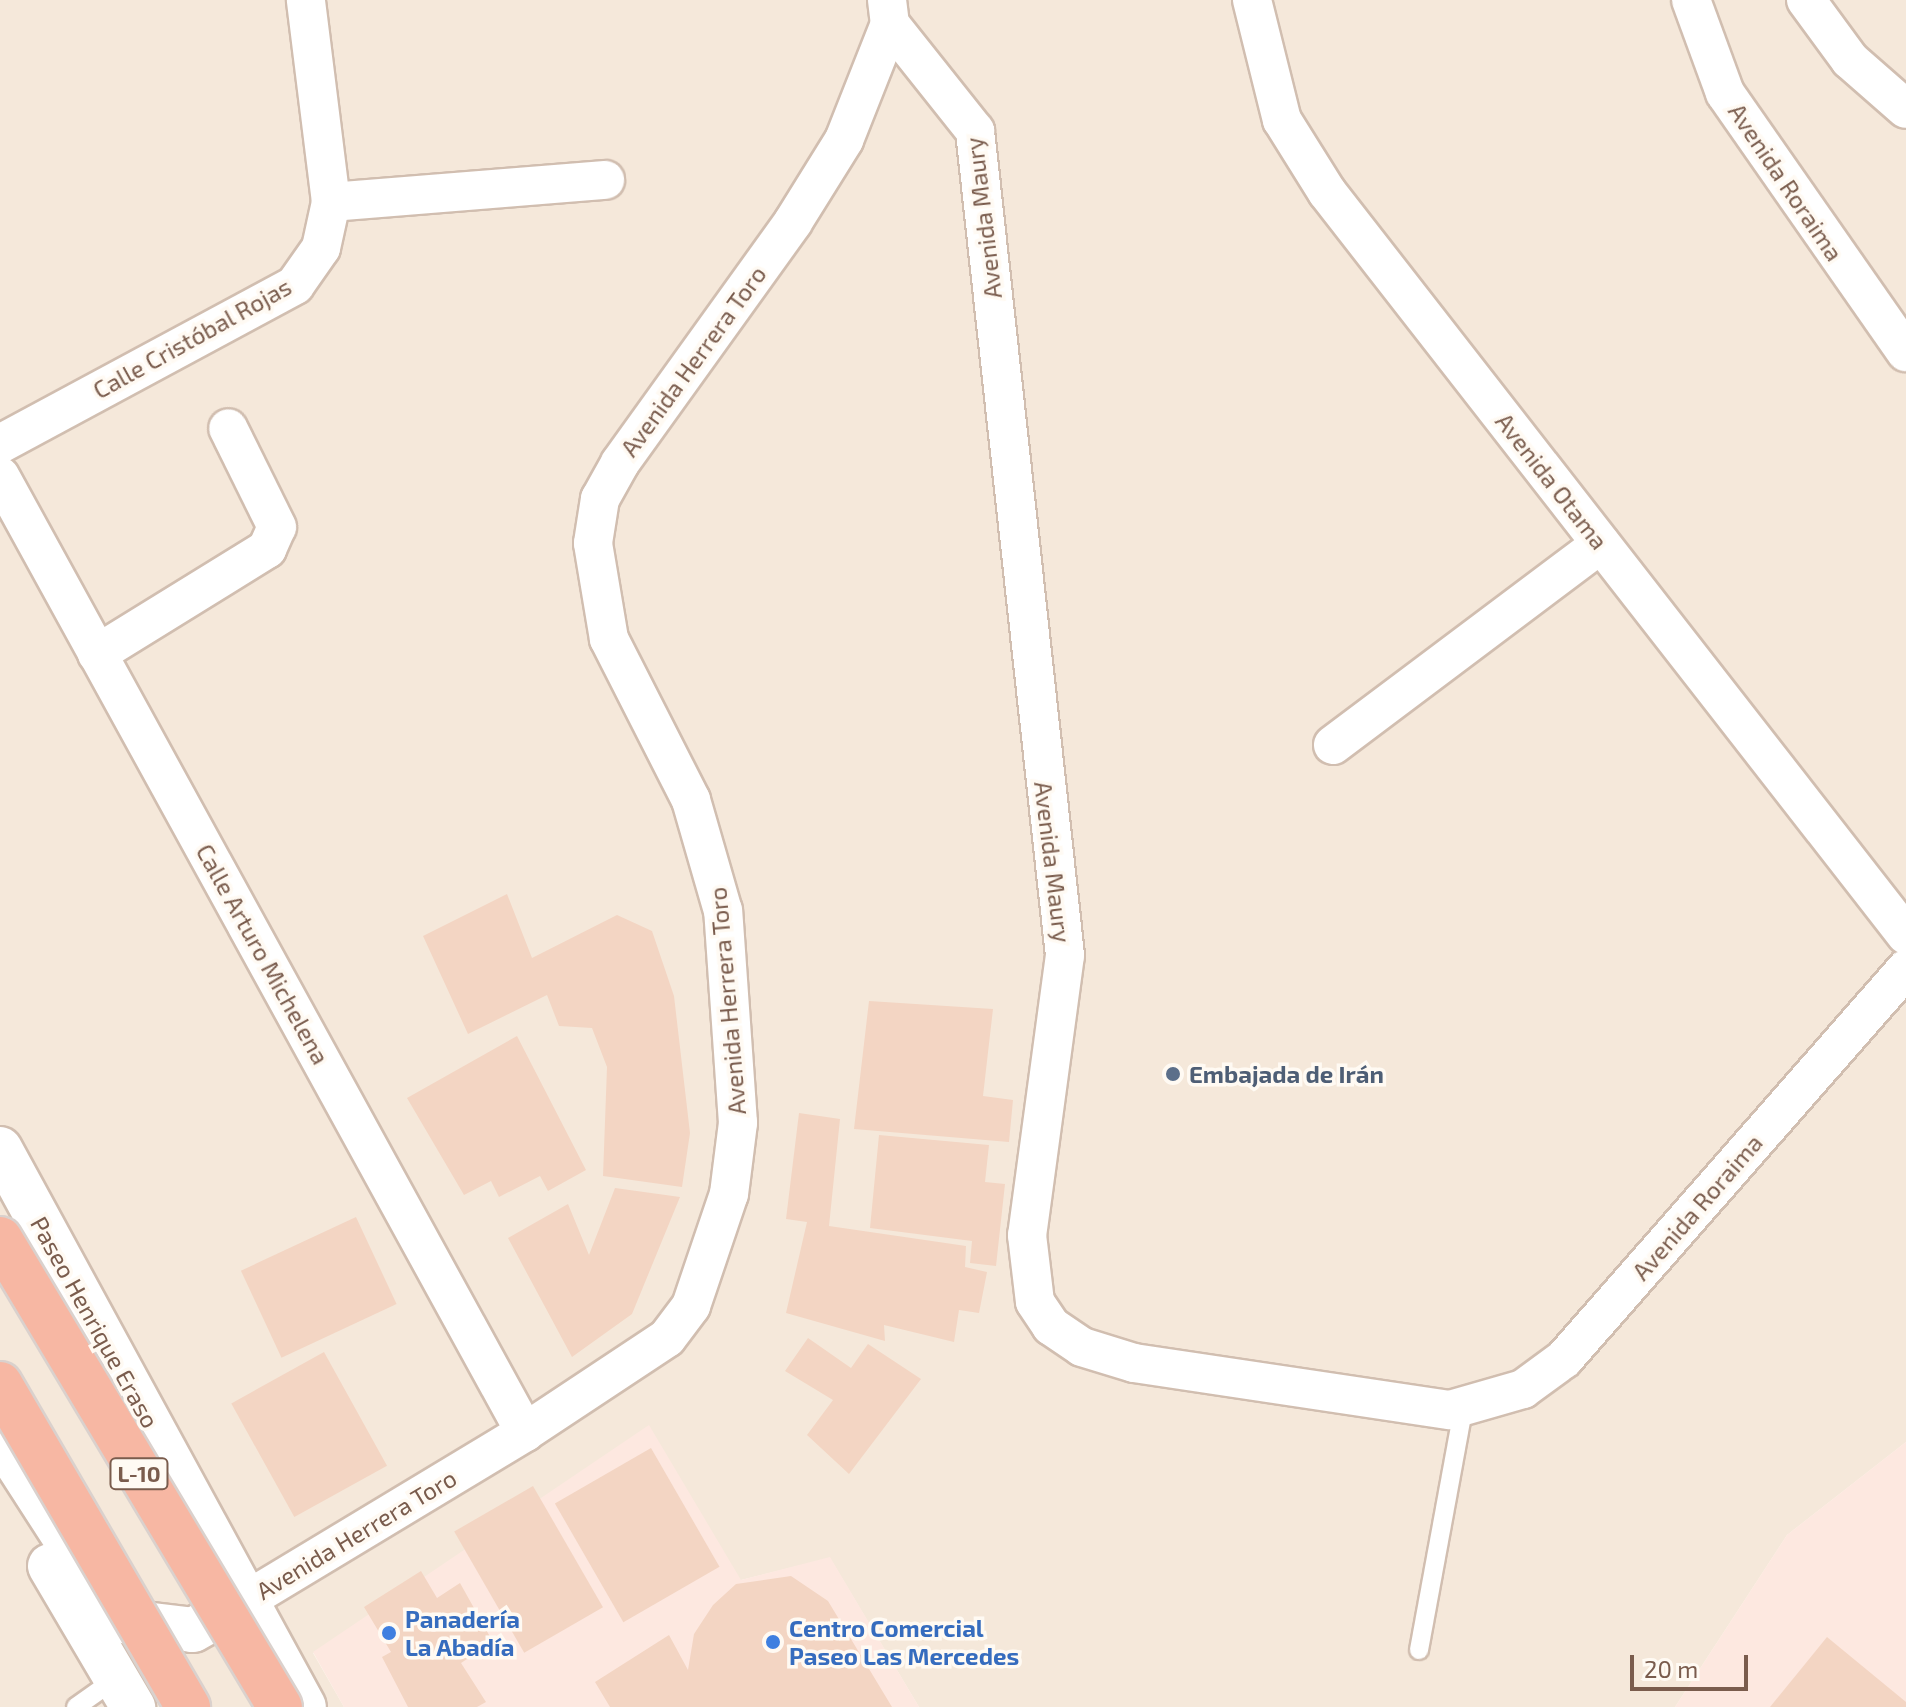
<!DOCTYPE html>
<meta charset="utf-8">
<style>
body{margin:0}
#map{position:relative;width:1906px;height:1707px;overflow:hidden;background:#fdf6ec;font-family:"Exo 2",sans-serif}
div>[style]{position:absolute}
.residential>*{inset:0;background:#f5e8da}
.commercial>*{inset:0;background:#fde8e0}
.building>*{inset:0;background:#f3d5c3;transform-origin:0 0}
.roads{filter:drop-shadow(2px 0 #d1beb0) drop-shadow(-2px 0 #d1beb0) drop-shadow(0 2px #d1beb0) drop-shadow(0 -2px #d1beb0)}
.service>*{height:18px;margin:-9px;padding:0 9px;transform-origin:9px;border-radius:9px;background:#fff}
.minor>*{height:38px;margin:-19px;padding:0 19px;transform-origin:19px;border-radius:19px;background:#fff}
.tertiary>*{height:44px;margin:-22px;padding:0 22px;transform-origin:22px;border-radius:22px;background:#fff}
.bridges{filter:drop-shadow(2px 0 #dad1cd) drop-shadow(-2px 0 #dad1cd) drop-shadow(0 2px #dad1cd) drop-shadow(0 -2px #dad1cd)}
.motorway-bridge>*{height:44px;margin:-22px;padding:0 22px;transform-origin:22px;border-radius:22px;background:#f7b7a3}
.dots>*{width:22px;height:22px;translate:-50% -50%;box-sizing:border-box;border:4px solid #fffaf3;border-radius:50%}
span{translate:-50% -50%;white-space:nowrap;text-align:center;line-height:1.15;-webkit-text-stroke:7px #fffaf3;paint-order:stroke}
.shield-label span{padding:2px 6px;background:#fffaf3;border:2px solid;border-radius:6px;-webkit-text-stroke-width:0}
.shield-label{font-size:22px;color:#7a5c4d;font-weight:700}
.street-label{font-size:24px;color:#7a5c4d}
.service-label{font-size:24px;color:#4e5e75;font-weight:700}
.left{translate:0 -50%;text-align:left}
.shop-label{font-size:24px;color:#366cbe;font-weight:700}
.scale{position:absolute;left:1630px;top:1655px;width:118px;height:36px;box-sizing:border-box;border:4px solid #7a5c4d;border-top:0;padding-left:10px;font-size:24px;line-height:28px;white-space:nowrap;color:#7a5c4d;-webkit-text-stroke:6px #fffaf3;paint-order:stroke}
</style>
<div id="map">
<div class="residential">
<div style="clip-path:polygon(0 0,1906px 0,1906px 1442px,1787px 1535px,1675px 1707px,919px 1707px,830px 1558px,741px 1580px,313px 1653px,344px 1707px,0 1707px)"></div>
</div>
<div class="commercial">
<div style="clip-path:polygon(649px 1425px,741px 1580px,830px 1557px,919px 1707px,344px 1707px,313px 1652px)"></div>
<div style="clip-path:polygon(1906px 1442px,1906px 1707px,1675px 1707px,1787px 1535px)"></div>
</div>
<div class="building">
<div style="clip-path:polygon(507px 894px,532px 958px,617px 915px,652px 931px,674px 996px,690px 1133px,682px 1187px,603px 1176px,607px 1067px,592px 1028px,559px 1026px,547px 995px,468px 1034px,423px 936px)"></div>
<div style="clip-path:polygon(869px 1001px,993px 1009px,983px 1096px,1013px 1100px,1009px 1142px,854px 1129px)"></div>
<div style="clip-path:polygon(517px 1036px,586px 1170px,548px 1191px,540px 1176px,499px 1197px,491px 1181px,464px 1195px,407px 1098px)"></div>
<div style="clip-path:polygon(799px 1113px,840px 1119px,829px 1226px,966px 1246px,965px 1267px,987px 1272px,979px 1313px,959px 1310px,954px 1342px,884px 1325px,885px 1341px,786px 1313px,807px 1222px,786px 1219px)"></div>
<div style="clip-path:polygon(879px 1135px,989px 1145px,985px 1182px,1005px 1184px,996px 1266px,970px 1263px,972px 1241px,870px 1228px)"></div>
<div style="clip-path:polygon(615px 1188px,680px 1197px,632px 1314px,572px 1357px,508px 1238px,568px 1204px,589px 1255px)"></div>
<div style="left:356px;top:1217px;width:96px;height:127px;rotate:65deg"></div>
<div style="clip-path:polygon(808px 1338px,851px 1368px,868px 1344px,921px 1379px,849px 1474px,807px 1435px,833px 1400px,785px 1371px)"></div>
<div style="left:324px;top:1352px;width:130px;height:106px;rotate:61deg"></div>
<div style="left:651px;top:1448px;width:137px;height:111px;rotate:60deg"></div>
<div style="left:533px;top:1486px;width:140px;height:91px;rotate:60deg"></div>
<div style="clip-path:polygon(421px 1571px,437px 1598px,460px 1583px,493px 1642px,461px 1663px,486px 1702px,477px 1707px,408px 1707px,382px 1657px,391px 1652px,364px 1607px)"></div>
<div style="clip-path:polygon(791px 1576px,828px 1601px,892px 1707px,610px 1707px,595px 1682px,669px 1635px,688px 1670px,694px 1634px,713px 1605px,736px 1584px)"></div>
<div style="clip-path:polygon(1827px 1637px,1906px 1702px,1906px 1707px,1770px 1707px)"></div>
</div>
<div class="roads">
<div class="service">
<div style="left:1419px;top:1650px;width:243px;rotate:-79.6deg"></div>
<div style="left:76px;top:1707px;width:50px;rotate:-35.3deg"></div>
</div>
<div class="minor">
<div style="left:887px;top:0;width:24px;rotate:83deg"></div>
<div style="left:890px;top:24px;width:137px;rotate:51.5deg"></div>
<div style="left:975px;top:131px;width:829px;rotate:83.77deg"></div>
<div style="left:1065px;top:955px;width:283px;rotate:97.7deg"></div>
<div style="left:1027px;top:1235px;width:67px;rotate:83.2deg"></div>
<div style="left:1035px;top:1302px;width:29px;rotate:56deg"></div>
<div style="left:1051px;top:1326px;width:37px;rotate:34deg"></div>
<div style="left:1082px;top:1347px;width:54px;rotate:17.1deg"></div>
<div style="left:1134px;top:1363px;width:319px;rotate:8.5deg"></div>
<div style="left:1450px;top:1410px;width:76px;rotate:-16deg"></div>
<div style="left:1523px;top:1389px;width:51px;rotate:-36.2deg"></div>
<div style="left:1564px;top:1359px;width:519px;rotate:-48.75deg"></div>
<div style="left:1252px;top:0;width:124px;rotate:76deg"></div>
<div style="left:1282px;top:120px;width:85px;rotate:58deg"></div>
<div style="left:1327px;top:192px;width:942px;rotate:52.07deg"></div>
<div style="left:1691px;top:0;width:99px;rotate:69.9deg"></div>
<div style="left:1725px;top:93px;width:316px;rotate:55.1deg"></div>
<div style="left:1806px;top:0;width:74px;rotate:53.7deg"></div>
<div style="left:1850px;top:60px;width:74px;rotate:41.2deg"></div>
<div style="left:331px;top:202px;width:275px;rotate:-4.6deg"></div>
<div style="left:0;top:444px;width:335px;rotate:-28.3deg"></div>
<div style="left:295px;top:285px;width:45px;rotate:-54.9deg"></div>
<div style="left:321px;top:248px;width:47px;rotate:-77.7deg"></div>
<div style="left:331px;top:202px;width:204px;rotate:-97.1deg"></div>
<div style="left:0;top:476px;width:1091px;rotate:61.23deg"></div>
<div style="left:97px;top:654px;width:200px;rotate:-31.7deg"></div>
<div style="left:267px;top:549px;width:24px;rotate:-66deg"></div>
<div style="left:277px;top:527px;width:110px;rotate:-116.3deg"></div>
<div style="left:1333px;top:745px;width:335px;rotate:-36.9deg"></div>
<div style="left:247px;top:1600px;width:325px;rotate:-31.1deg"></div>
<div style="left:525px;top:1432px;width:170px;rotate:-33.5deg"></div>
<div style="left:667px;top:1338px;width:40px;rotate:-53deg"></div>
<div style="left:691px;top:1306px;width:118px;rotate:-71.3deg"></div>
<div style="left:729px;top:1194px;width:72px;rotate:-82.8deg"></div>
<div style="left:738px;top:1123px;width:213px;rotate:-94deg"></div>
<div style="left:723px;top:911px;width:116px;rotate:-106.1deg"></div>
<div style="left:691px;top:800px;width:181px;rotate:-117deg"></div>
<div style="left:609px;top:639px;width:97px;rotate:-99.5deg"></div>
<div style="left:593px;top:543px;width:45px;rotate:-81deg"></div>
<div style="left:600px;top:499px;width:41px;rotate:-60.9deg"></div>
<div style="left:620px;top:463px;width:297px;rotate:-54.3deg"></div>
<div style="left:793px;top:222px;width:97px;rotate:-58.1deg"></div>
<div style="left:844px;top:140px;width:125px;rotate:-68.4deg"></div>
</div>
<div class="tertiary">
<div style="left:0;top:1149px;width:635px;rotate:61.42deg"></div>
<div style="left:0;top:1437px;width:188px;rotate:57.2deg"></div>
<div style="left:102px;top:1595px;width:37px;rotate:46deg"></div>
<div style="left:128px;top:1622px;width:65px;rotate:7deg"></div>
<div style="left:193px;top:1630px;width:62px;rotate:-29.1deg"></div>
<div style="left:50px;top:1566px;width:164px;rotate:59.5deg"></div>
</div>
</div>
<div class="bridges">
<div class="motorway-bridge">
<div style="left:0;top:1239px;width:545px;rotate:59.11deg"></div>
<div style="left:0;top:1384px;width:374px;rotate:59.8deg"></div>
</div>
</div>
<div class="dots">
<div style="left:1173px;top:1074px;background:#5c6f8a"></div>
<div style="left:389px;top:1633px;background:#3f7fe0"></div>
<div style="left:773px;top:1642px;background:#3f7fe0"></div>
</div>
<div class="shield-label">
<span style="left:139px;top:1474px">L-10</span>
</div>
<div class="street-label">
<span style="left:1786px;top:182px;rotate:56deg">Avenida Roraima</span>
<span style="left:983px;top:218px;rotate:-97deg">Avenida Maury</span>
<span style="left:192px;top:338px;rotate:-29deg">Calle Cristóbal Rojas</span>
<span style="left:693px;top:361px;rotate:-54deg">Avenida Herrera Toro</span>
<span style="left:1552px;top:481px;rotate:52deg">Avenida Otama</span>
<span style="left:1053px;top:862px;rotate:83deg">Avenida Maury</span>
<span style="left:263px;top:954px;rotate:61deg">Calle Arturo Michelena</span>
<span style="left:727px;top:1001px;rotate:-95deg">Avenida Herrera Toro</span>
<span style="left:1697px;top:1207px;rotate:-49deg">Avenida Roraima</span>
<span style="left:95px;top:1322px;rotate:61deg">Paseo Henrique Eraso</span>
<span style="left:356px;top:1534px;rotate:-31deg">Avenida Herrera Toro</span>
</div>
<div class="service-label">
<span class="left" style="left:1189px;top:1074px">Embajada de Irán</span>
</div>
<div class="shop-label">
<span class="left" style="left:405px;top:1633px">Panadería<br>La Abadía</span>
<span class="left" style="left:789px;top:1642px">Centro Comercial<br>Paseo Las Mercedes</span>
</div>
<div class="scale">20 m</div>
</div>
